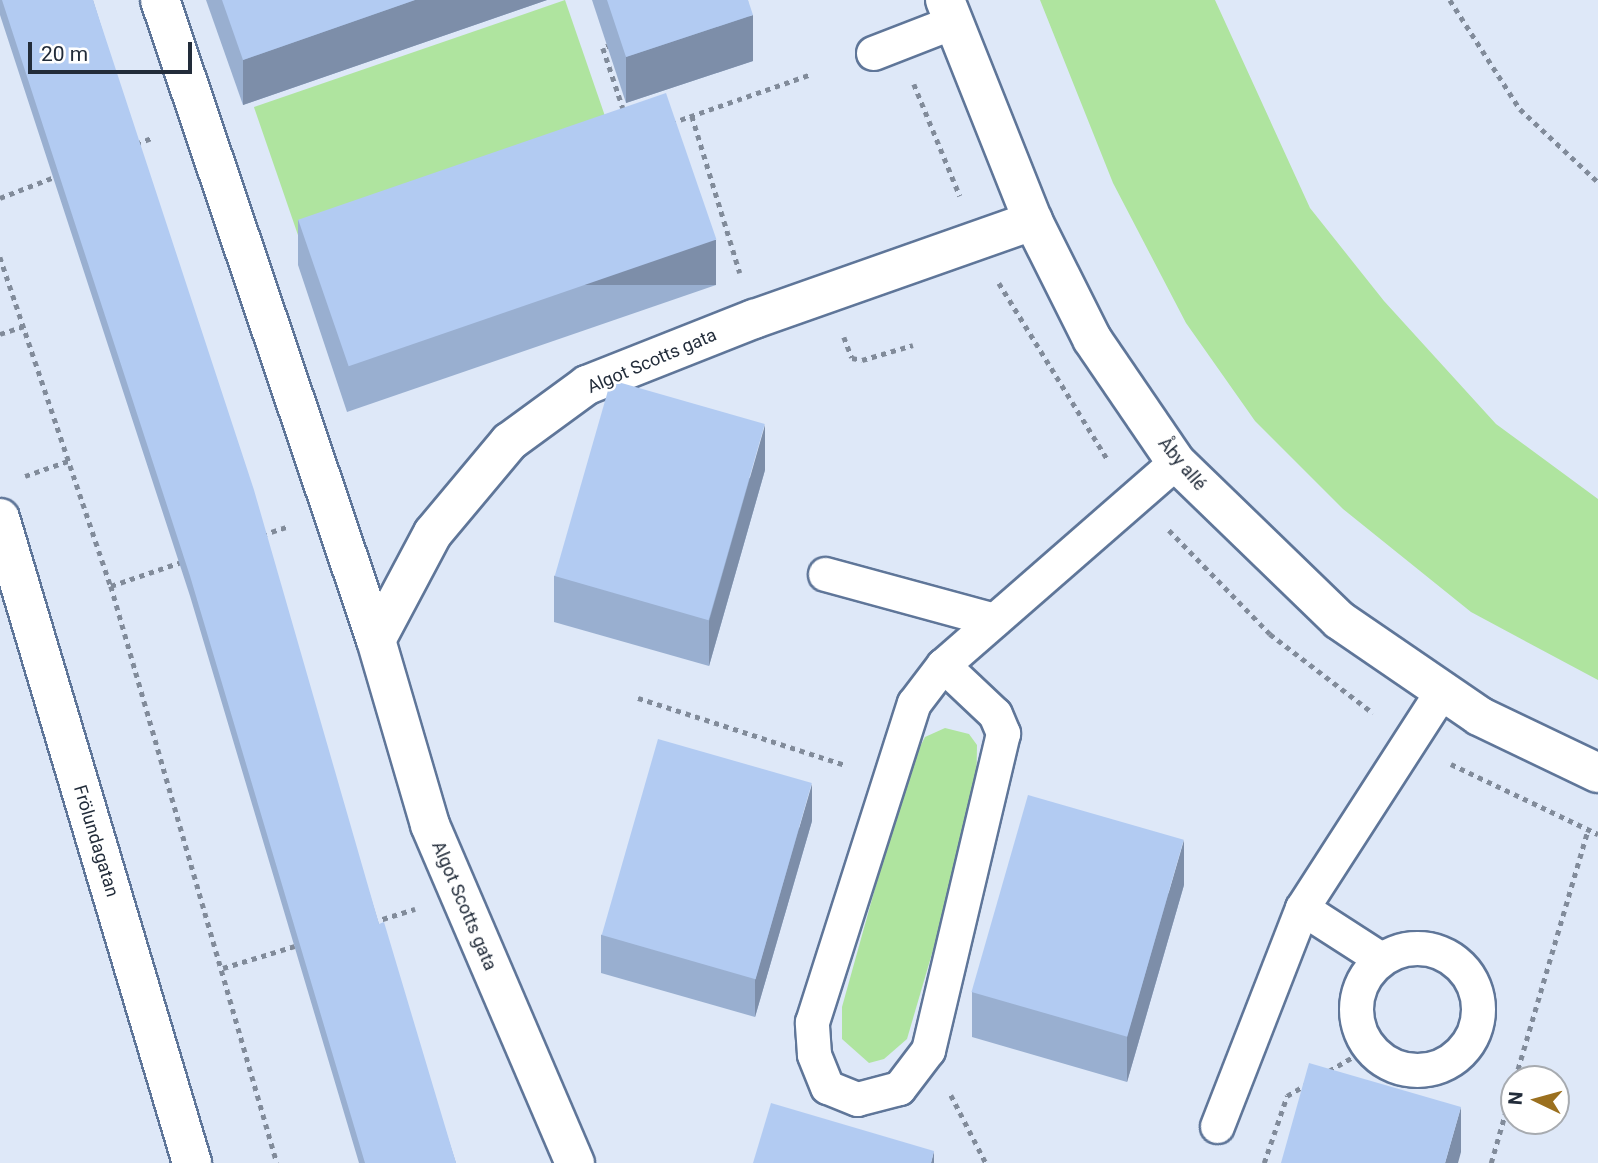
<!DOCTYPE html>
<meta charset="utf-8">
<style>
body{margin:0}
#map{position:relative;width:1598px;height:1163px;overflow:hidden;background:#dee8f8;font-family:Roboto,sans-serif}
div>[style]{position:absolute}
.green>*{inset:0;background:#afe49f;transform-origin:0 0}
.path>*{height:4.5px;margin-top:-2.25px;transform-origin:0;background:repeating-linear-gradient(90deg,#818b9a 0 5px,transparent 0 10px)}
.roads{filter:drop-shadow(2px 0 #5f7699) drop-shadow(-2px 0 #5f7699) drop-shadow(0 2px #5f7699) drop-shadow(0 -2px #5f7699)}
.service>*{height:33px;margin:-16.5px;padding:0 16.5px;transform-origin:16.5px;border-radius:16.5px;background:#fff}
.service>.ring{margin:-16.5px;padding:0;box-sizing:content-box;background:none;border:33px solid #fff;border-radius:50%}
.minor>*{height:38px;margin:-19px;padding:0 19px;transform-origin:19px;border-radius:19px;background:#fff}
.tertiary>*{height:38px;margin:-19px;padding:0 19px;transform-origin:19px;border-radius:19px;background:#fff}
.wall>*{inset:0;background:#99afd0}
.shaded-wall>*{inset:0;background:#7d8ea9;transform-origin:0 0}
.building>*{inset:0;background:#b2cbf2;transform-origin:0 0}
span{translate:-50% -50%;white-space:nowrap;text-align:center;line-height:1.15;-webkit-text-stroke:5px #fff;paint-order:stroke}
.street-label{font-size:18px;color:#222c3a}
.north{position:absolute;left:1500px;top:1065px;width:70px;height:70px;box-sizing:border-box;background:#fff;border:2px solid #a7abb0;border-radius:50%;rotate:275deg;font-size:19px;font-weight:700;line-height:28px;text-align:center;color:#222c3a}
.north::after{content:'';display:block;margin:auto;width:24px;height:32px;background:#9b701f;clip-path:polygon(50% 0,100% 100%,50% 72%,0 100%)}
.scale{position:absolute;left:28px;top:42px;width:164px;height:32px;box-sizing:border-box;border:4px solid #222c3a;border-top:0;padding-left:9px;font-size:21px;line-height:24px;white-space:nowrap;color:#222c3a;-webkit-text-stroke:5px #fff;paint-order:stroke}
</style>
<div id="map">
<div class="green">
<div style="left:565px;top:0;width:159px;height:329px;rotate:71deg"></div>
<div style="clip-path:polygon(1040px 0,1215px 0,1310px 208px,1384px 301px,1496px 424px,1598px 499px,1598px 680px,1471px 612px,1343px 509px,1255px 421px,1186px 323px,1113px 183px)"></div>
<div style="clip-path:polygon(945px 728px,969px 734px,977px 745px,976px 803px,907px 1039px,884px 1059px,869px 1063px,842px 1039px,842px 1007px,908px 770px,925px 737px)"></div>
</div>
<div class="path">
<div style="left:1450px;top:0;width:130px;rotate:57.3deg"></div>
<div style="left:1520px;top:109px;width:107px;rotate:43.1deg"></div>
<div style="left:611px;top:45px;width:9px;rotate:159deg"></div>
<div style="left:603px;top:48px;width:66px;rotate:71.6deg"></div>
<div style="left:914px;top:84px;width:121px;rotate:67.7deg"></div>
<div style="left:692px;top:116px;width:164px;rotate:73deg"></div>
<div style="left:671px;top:123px;width:149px;rotate:-19.2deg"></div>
<div style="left:136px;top:144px;width:19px;rotate:-21deg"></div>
<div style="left:0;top:198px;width:61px;rotate:-21.1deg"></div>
<div style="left:0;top:257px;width:347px;rotate:71.4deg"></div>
<div style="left:111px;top:586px;width:600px;rotate:73.95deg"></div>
<div style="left:999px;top:283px;width:208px;rotate:58.4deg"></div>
<div style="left:0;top:334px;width:26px;rotate:-18deg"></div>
<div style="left:844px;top:337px;width:22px;rotate:69deg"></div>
<div style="left:852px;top:358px;width:10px;rotate:11deg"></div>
<div style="left:862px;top:360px;width:53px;rotate:-16.4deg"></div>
<div style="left:25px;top:476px;width:49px;rotate:-19.2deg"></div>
<div style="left:1169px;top:530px;width:145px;rotate:45.8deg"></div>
<div style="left:1270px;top:634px;width:130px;rotate:37.5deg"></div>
<div style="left:262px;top:535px;width:26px;rotate:-18deg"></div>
<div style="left:111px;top:586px;width:77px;rotate:-18.9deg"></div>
<div style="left:638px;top:698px;width:219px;rotate:17.9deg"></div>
<div style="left:1451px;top:764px;width:163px;rotate:25.5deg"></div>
<div style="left:373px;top:922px;width:44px;rotate:-17.2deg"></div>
<div style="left:223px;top:968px;width:78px;rotate:-17deg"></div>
<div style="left:1329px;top:1071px;width:48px;rotate:-30.3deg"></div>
<div style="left:1515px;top:1079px;width:259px;rotate:-73.7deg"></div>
<div style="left:951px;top:1095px;width:76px;rotate:62.8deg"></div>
<div style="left:1264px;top:1163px;width:71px;rotate:-71.1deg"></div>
<div style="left:1287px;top:1096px;width:23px;rotate:-31deg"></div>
<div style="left:1491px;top:1163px;width:83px;rotate:-74deg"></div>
</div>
<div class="roads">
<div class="service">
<div style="left:873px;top:53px;width:86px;rotate:-21.2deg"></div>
<div style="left:825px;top:574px;width:175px;rotate:15.2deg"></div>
<div style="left:943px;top:665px;width:71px;rotate:43.3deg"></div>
<div style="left:995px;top:714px;width:21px;rotate:67deg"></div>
<div style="left:1003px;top:733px;width:326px;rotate:103.3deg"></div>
<div style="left:928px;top:1050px;width:48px;rotate:127.3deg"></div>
<div style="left:899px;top:1088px;width:43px;rotate:165.3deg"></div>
<div style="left:857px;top:1099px;width:32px;rotate:-158deg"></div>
<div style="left:827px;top:1087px;width:35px;rotate:-112deg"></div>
<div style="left:814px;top:1054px;width:32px;rotate:-94deg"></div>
<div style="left:812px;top:1022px;width:335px;rotate:-72.3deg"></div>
<div style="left:914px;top:703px;width:48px;rotate:-52.7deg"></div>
<div style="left:943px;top:665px;width:309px;rotate:-41.1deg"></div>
<div class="ring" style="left:1356px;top:948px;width:89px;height:89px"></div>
<div style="left:1381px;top:959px;width:94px;rotate:-147.2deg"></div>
<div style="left:1302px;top:908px;width:257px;rotate:-57.2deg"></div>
<div style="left:1217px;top:1126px;width:234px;rotate:-68.7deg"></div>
</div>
<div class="minor">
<div style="left:160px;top:0;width:675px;rotate:71.35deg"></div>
<div style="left:376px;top:640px;width:193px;rotate:73.7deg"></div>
<div style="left:430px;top:825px;width:368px;rotate:66.8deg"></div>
<div style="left:945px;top:0;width:238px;rotate:68.3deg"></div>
<div style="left:1033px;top:221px;width:132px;rotate:63.4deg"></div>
<div style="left:1092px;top:339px;width:149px;rotate:55.7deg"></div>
<div style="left:1176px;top:462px;width:227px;rotate:44.1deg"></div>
<div style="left:1339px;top:620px;width:170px;rotate:34.4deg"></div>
<div style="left:1479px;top:716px;width:132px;rotate:25.6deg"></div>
<div style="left:376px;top:640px;width:121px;rotate:-62deg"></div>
<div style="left:433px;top:533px;width:119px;rotate:-50.1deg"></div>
<div style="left:509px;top:442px;width:97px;rotate:-36.2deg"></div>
<div style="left:587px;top:385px;width:180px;rotate:-21.6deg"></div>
<div style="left:754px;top:319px;width:296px;rotate:-19.4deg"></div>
</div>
<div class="tertiary">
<div style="left:0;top:518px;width:673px;rotate:73.42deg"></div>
</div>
</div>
<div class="wall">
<div style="clip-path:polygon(0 0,93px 0,379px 924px,456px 1163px,359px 1163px,190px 596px,0 15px)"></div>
<div style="clip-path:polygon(206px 0,547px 0,243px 105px)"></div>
<div style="clip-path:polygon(592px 0,748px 0,753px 61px,626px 103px)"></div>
<div style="clip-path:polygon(298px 220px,716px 285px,347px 412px,298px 265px)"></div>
<div style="clip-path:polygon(765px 470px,709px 666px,554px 622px,554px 576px)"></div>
<div style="clip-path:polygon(812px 821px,755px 1017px,601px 973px,601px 935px)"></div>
<div style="clip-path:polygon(1184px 885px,1127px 1082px,972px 1037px,972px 992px)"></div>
</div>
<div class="shaded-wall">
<div style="clip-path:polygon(415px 0,547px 0,243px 105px,243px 60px)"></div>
<div style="clip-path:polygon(753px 15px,753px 61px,626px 103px,626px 57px)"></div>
<div style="left:716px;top:240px;width:45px;height:390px;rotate:90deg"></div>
<div style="clip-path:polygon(765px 425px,765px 470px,709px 666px,709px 621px)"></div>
<div style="clip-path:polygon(812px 784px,812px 821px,755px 1017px,755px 980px)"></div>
<div style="clip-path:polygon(1184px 840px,1184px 885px,1127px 1082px,1127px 1036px)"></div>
<div style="clip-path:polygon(1461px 1107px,1461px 1152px,1458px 1163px,1445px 1163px)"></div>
<div style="clip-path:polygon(934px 1151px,934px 1163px,931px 1163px)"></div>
</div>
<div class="building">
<div style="clip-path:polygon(2px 0,93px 0,254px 490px,379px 924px,384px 922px,456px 1163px,365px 1163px,190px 576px)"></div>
<div style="clip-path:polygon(222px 0,415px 0,243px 60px)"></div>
<div style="clip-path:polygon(607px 0,748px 0,753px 15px,626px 57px)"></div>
<div style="left:666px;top:93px;width:155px;height:389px;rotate:71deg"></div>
<div style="left:611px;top:380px;width:160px;height:204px;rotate:16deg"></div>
<div style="left:658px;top:739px;width:160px;height:204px;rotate:16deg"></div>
<div style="left:1028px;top:795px;width:162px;height:205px;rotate:16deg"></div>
<div style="clip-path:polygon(1309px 1063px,1461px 1107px,1445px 1163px,1281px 1163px)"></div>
<div style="clip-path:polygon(771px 1103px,934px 1151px,931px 1163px,753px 1163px)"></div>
</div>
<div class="street-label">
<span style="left:652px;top:361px;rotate:-23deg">Algot Scotts gata</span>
<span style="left:1182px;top:464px;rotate:50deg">Åby allé</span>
<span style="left:96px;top:841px;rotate:73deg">Frölundagatan</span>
<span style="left:464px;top:906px;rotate:67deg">Algot Scotts gata</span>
</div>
<div class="north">N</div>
<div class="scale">20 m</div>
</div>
